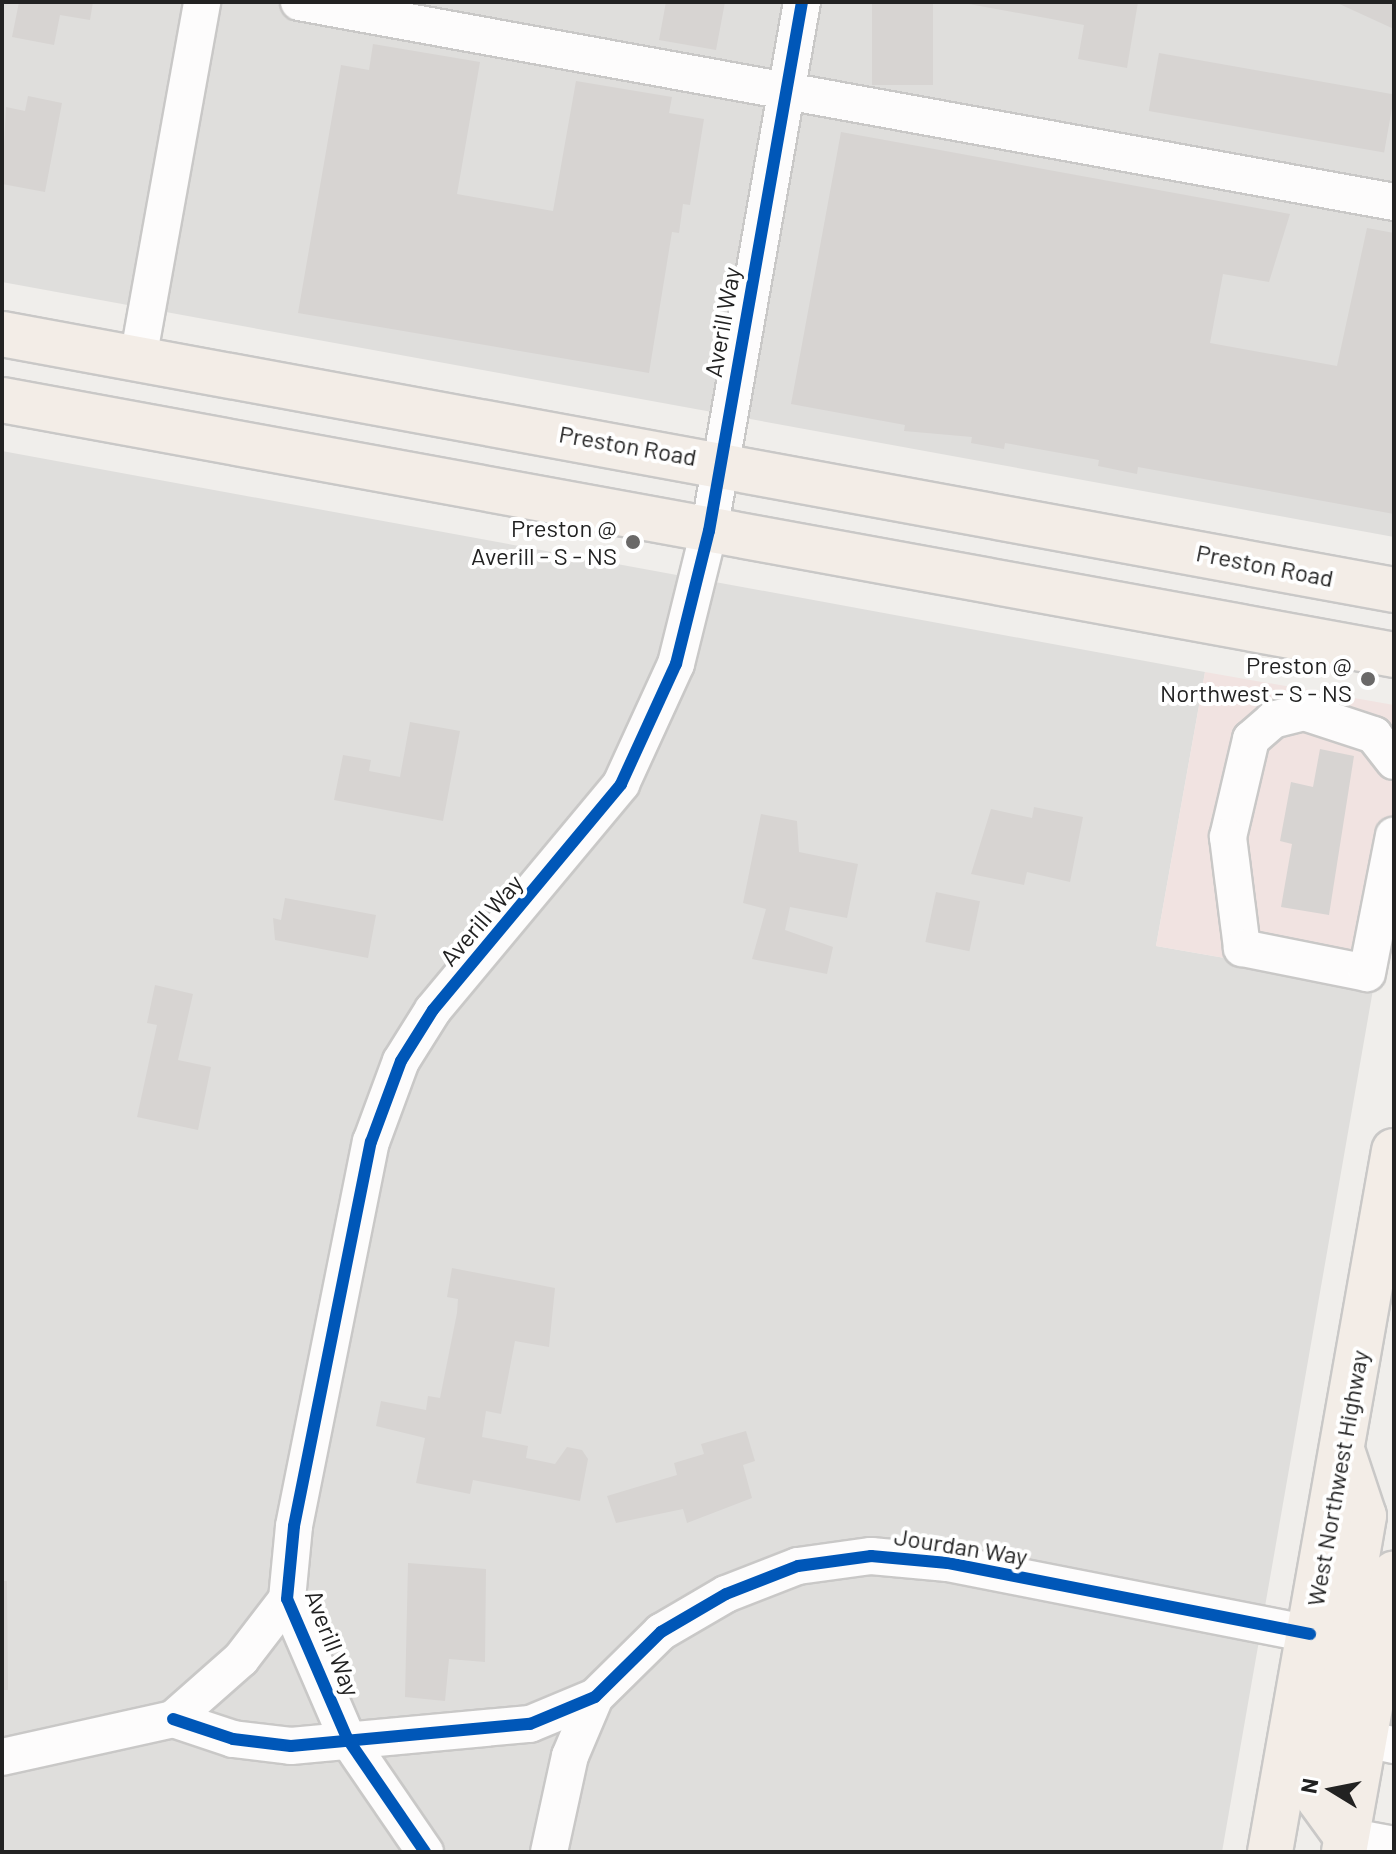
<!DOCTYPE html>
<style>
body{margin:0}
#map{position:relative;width:1396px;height:1854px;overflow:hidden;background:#f0eeeb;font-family:Barlow,sans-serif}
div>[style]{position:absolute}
.residential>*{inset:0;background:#dfdedc}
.commercial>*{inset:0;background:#f1e3e1}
.building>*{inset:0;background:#d7d4d2;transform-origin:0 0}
.roads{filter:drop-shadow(2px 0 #c9c8c7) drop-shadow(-2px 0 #c9c8c7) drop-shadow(0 2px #c9c8c7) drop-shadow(0 -2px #c9c8c7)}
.minor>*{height:36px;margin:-18px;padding:0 18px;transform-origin:18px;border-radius:18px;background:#fdfcfc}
.major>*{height:44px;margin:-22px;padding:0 22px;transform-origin:22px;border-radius:22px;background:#f3ede7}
.cycleway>*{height:12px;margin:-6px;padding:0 6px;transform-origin:6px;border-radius:6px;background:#0057b8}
.dots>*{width:22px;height:22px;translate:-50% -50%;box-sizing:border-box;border:4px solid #fff;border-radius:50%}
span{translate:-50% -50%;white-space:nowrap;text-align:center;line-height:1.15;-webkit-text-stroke:8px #fff;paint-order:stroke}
.street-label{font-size:24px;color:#222}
.poi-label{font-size:24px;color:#222}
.right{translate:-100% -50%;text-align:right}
.frame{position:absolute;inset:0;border:4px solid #222;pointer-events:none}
.north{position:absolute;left:1292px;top:1750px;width:80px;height:80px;-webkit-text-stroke:6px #fff;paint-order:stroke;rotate:280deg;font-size:22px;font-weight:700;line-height:32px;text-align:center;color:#222}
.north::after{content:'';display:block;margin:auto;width:28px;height:36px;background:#222;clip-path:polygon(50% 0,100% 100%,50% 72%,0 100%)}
</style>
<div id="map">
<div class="residential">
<div style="clip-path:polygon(2px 2px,1394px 2px,1394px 537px,2px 282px)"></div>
<div style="clip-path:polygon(2px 451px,1205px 672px,1156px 946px,1374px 984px,1222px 1852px,2px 1852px)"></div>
</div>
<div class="commercial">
<div style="clip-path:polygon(1205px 672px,1394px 705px,1394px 869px,1374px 984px,1156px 946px)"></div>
</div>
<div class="building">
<div style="clip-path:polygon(19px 2px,93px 2px,90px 20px,60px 15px,54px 45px,12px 37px)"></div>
<div style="clip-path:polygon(666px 2px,725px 2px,716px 50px,659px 40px)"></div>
<div style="left:872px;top:2px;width:61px;height:83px"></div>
<div style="clip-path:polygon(958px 2px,1138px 2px,1127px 68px,1078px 59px,1084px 25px)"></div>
<div style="clip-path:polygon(1335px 2px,1394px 2px,1394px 29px)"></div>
<div style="clip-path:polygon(373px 44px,480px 62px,457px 194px,553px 211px,576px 81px,672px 97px,669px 113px,704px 119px,690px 205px,683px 204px,679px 233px,672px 232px,649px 373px,298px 313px,341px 65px,369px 70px)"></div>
<div style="left:1159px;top:53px;width:239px;height:59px;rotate:10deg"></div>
<div style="clip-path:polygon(28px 96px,62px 103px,45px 192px,2px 184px,6px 107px,25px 111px)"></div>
<div style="clip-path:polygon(841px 132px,1290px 214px,1269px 282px,1223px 274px,1210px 343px,1337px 366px,1367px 228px,1394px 233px,1394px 514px,1138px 467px,1137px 474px,1098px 466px,1099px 460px,1005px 443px,1004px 449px,971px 443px,972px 437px,904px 431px,905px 425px,791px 404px)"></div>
<div style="clip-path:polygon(410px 722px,460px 731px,443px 821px,334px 800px,343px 755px,371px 760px,369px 771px,400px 777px)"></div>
<div style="clip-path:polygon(1320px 749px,1354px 756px,1329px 915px,1281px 907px,1292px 844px,1280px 841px,1291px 782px,1313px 787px)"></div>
<div style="clip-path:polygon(1034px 807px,1083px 817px,1070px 882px,1027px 872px,1024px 885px,971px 874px,991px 809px,1032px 818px)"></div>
<div style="clip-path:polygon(761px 814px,797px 821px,799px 852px,858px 864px,847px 918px,790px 907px,785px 930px,833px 947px,827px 974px,752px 959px,766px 909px,743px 903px)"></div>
<div style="left:936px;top:892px;width:45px;height:51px;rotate:12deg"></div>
<div style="clip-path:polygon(285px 898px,376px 915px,368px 958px,275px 940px,273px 918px,281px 920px)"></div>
<div style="clip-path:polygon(155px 985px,193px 994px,178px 1060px,211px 1067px,198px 1130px,137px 1117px,157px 1025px,147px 1023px)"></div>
<div style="clip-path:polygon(452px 1268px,555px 1288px,549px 1347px,515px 1341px,501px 1414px,486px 1411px,482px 1437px,528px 1446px,526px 1458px,555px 1464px,567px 1447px,582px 1450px,588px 1459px,580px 1501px,473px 1480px,470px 1494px,416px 1483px,425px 1438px,376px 1426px,381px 1401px,426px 1410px,428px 1396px,440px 1398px,457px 1313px,458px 1299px,447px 1297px)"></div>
<div style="clip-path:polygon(746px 1431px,755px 1461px,743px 1465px,752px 1498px,687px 1523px,683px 1509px,616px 1523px,607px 1496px,677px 1475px,674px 1463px,704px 1454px,701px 1444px)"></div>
<div style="clip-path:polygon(408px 1563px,486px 1569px,485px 1662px,449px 1659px,445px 1701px,405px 1697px)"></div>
<div style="clip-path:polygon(2px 1581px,7px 1581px,8px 1690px,2px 1690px)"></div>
</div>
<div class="roads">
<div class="minor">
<div style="left:299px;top:2px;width:1113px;rotate:10.35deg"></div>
<div style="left:138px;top:359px;width:363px;rotate:-79.8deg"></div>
<div style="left:1394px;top:761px;width:33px;rotate:-128deg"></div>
<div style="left:1374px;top:735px;width:74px;rotate:-161.8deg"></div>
<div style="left:1304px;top:712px;width:32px;rotate:166deg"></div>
<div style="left:1273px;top:720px;width:29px;rotate:139deg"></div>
<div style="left:1251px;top:739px;width:101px;rotate:103.2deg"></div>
<div style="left:1228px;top:837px;width:112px;rotate:82.8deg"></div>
<div style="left:1242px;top:948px;width:127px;rotate:11.3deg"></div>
<div style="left:1367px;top:973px;width:140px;rotate:-78.9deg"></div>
<div style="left:173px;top:1719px;width:63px;rotate:18.4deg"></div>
<div style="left:233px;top:1739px;width:58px;rotate:6.9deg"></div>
<div style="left:291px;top:1746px;width:240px;rotate:-5.3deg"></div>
<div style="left:530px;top:1724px;width:70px;rotate:-22.6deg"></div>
<div style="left:595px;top:1697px;width:93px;rotate:-44.6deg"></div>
<div style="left:661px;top:1632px;width:75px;rotate:-30.3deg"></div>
<div style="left:726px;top:1594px;width:77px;rotate:-21.3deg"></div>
<div style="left:798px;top:1566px;width:74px;rotate:-7.8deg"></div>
<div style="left:871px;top:1556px;width:77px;rotate:5.2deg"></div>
<div style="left:948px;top:1563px;width:369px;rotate:11.1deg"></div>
<div style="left:1365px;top:1739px;width:30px;rotate:12deg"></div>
<div style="left:2px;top:1757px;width:175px;rotate:-12.5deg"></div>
<div style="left:173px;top:1719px;width:91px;rotate:-41.4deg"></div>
<div style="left:241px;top:1659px;width:76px;rotate:-52.5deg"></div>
<div style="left:1346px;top:1836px;width:49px;rotate:10.6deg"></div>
<div style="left:425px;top:1852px;width:138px;rotate:-124.4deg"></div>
<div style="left:347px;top:1738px;width:151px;rotate:-113.3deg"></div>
<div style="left:287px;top:1599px;width:73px;rotate:-84.5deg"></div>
<div style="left:294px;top:1526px;width:392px;rotate:-78.7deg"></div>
<div style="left:371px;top:1142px;width:86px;rotate:-69.7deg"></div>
<div style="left:401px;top:1061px;width:60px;rotate:-57.9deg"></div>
<div style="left:433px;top:1010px;width:294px;rotate:-50.2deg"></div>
<div style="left:621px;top:784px;width:132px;rotate:-65.4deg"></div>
<div style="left:676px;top:664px;width:137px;rotate:-76.1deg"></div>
<div style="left:709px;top:531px;width:537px;rotate:-80.03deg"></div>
<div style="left:549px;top:1852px;width:98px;rotate:-77.7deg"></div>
<div style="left:570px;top:1756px;width:64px;rotate:-67deg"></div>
</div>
<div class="major">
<div style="left:2px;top:334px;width:1415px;rotate:10.42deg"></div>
<div style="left:2px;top:400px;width:1415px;rotate:10.38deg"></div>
<div style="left:1343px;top:1453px;width:66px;rotate:71.6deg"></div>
<div style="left:1364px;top:1516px;width:271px;rotate:99.8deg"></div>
<div style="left:1318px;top:1783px;width:16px;rotate:86deg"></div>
<div style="left:1319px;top:1799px;width:46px;rotate:53.9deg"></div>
<div style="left:1270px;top:1852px;width:712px;rotate:-79.97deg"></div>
<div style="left:1344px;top:1852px;width:283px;rotate:-79.8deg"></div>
</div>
</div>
<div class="cycleway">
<div style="left:173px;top:1719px;width:63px;rotate:18.4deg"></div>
<div style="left:233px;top:1739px;width:58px;rotate:6.9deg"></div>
<div style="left:291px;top:1746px;width:240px;rotate:-5.3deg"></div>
<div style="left:530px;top:1724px;width:70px;rotate:-22.6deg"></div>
<div style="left:595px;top:1697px;width:93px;rotate:-44.6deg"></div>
<div style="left:661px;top:1632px;width:75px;rotate:-30.3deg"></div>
<div style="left:726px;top:1594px;width:77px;rotate:-21.3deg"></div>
<div style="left:798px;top:1566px;width:74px;rotate:-7.8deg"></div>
<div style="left:871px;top:1556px;width:77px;rotate:5.2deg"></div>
<div style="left:948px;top:1563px;width:369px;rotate:11.1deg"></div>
<div style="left:425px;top:1852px;width:138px;rotate:-124.4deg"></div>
<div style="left:347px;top:1738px;width:151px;rotate:-113.3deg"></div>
<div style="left:287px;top:1599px;width:73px;rotate:-84.5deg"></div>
<div style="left:294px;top:1526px;width:392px;rotate:-78.7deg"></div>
<div style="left:371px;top:1142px;width:86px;rotate:-69.7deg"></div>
<div style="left:401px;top:1061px;width:60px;rotate:-57.9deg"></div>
<div style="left:433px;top:1010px;width:294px;rotate:-50.2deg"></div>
<div style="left:621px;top:784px;width:132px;rotate:-65.4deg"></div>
<div style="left:676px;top:664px;width:137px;rotate:-76.1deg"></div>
<div style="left:709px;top:531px;width:537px;rotate:-80.03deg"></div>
</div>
<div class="dots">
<div style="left:633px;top:542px;background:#6a6968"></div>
<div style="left:1368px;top:679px;background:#6a6968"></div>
</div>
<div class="street-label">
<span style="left:722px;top:322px;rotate:-80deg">Averill Way</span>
<span style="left:628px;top:445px;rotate:10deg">Preston Road</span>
<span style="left:1265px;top:565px;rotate:11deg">Preston Road</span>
<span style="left:481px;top:920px;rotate:-49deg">Averill Way</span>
<span style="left:1337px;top:1478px;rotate:-80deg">West Northwest Highway</span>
<span style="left:961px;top:1546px;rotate:9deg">Jourdan Way</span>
<span style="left:333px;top:1643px;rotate:69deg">Averill Way</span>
</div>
<div class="poi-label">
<span class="right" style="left:617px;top:542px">Preston @<br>Averill - S - NS</span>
<span class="right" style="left:1352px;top:679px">Preston @<br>Northwest - S - NS</span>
</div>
<div class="frame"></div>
<div class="north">N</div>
</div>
